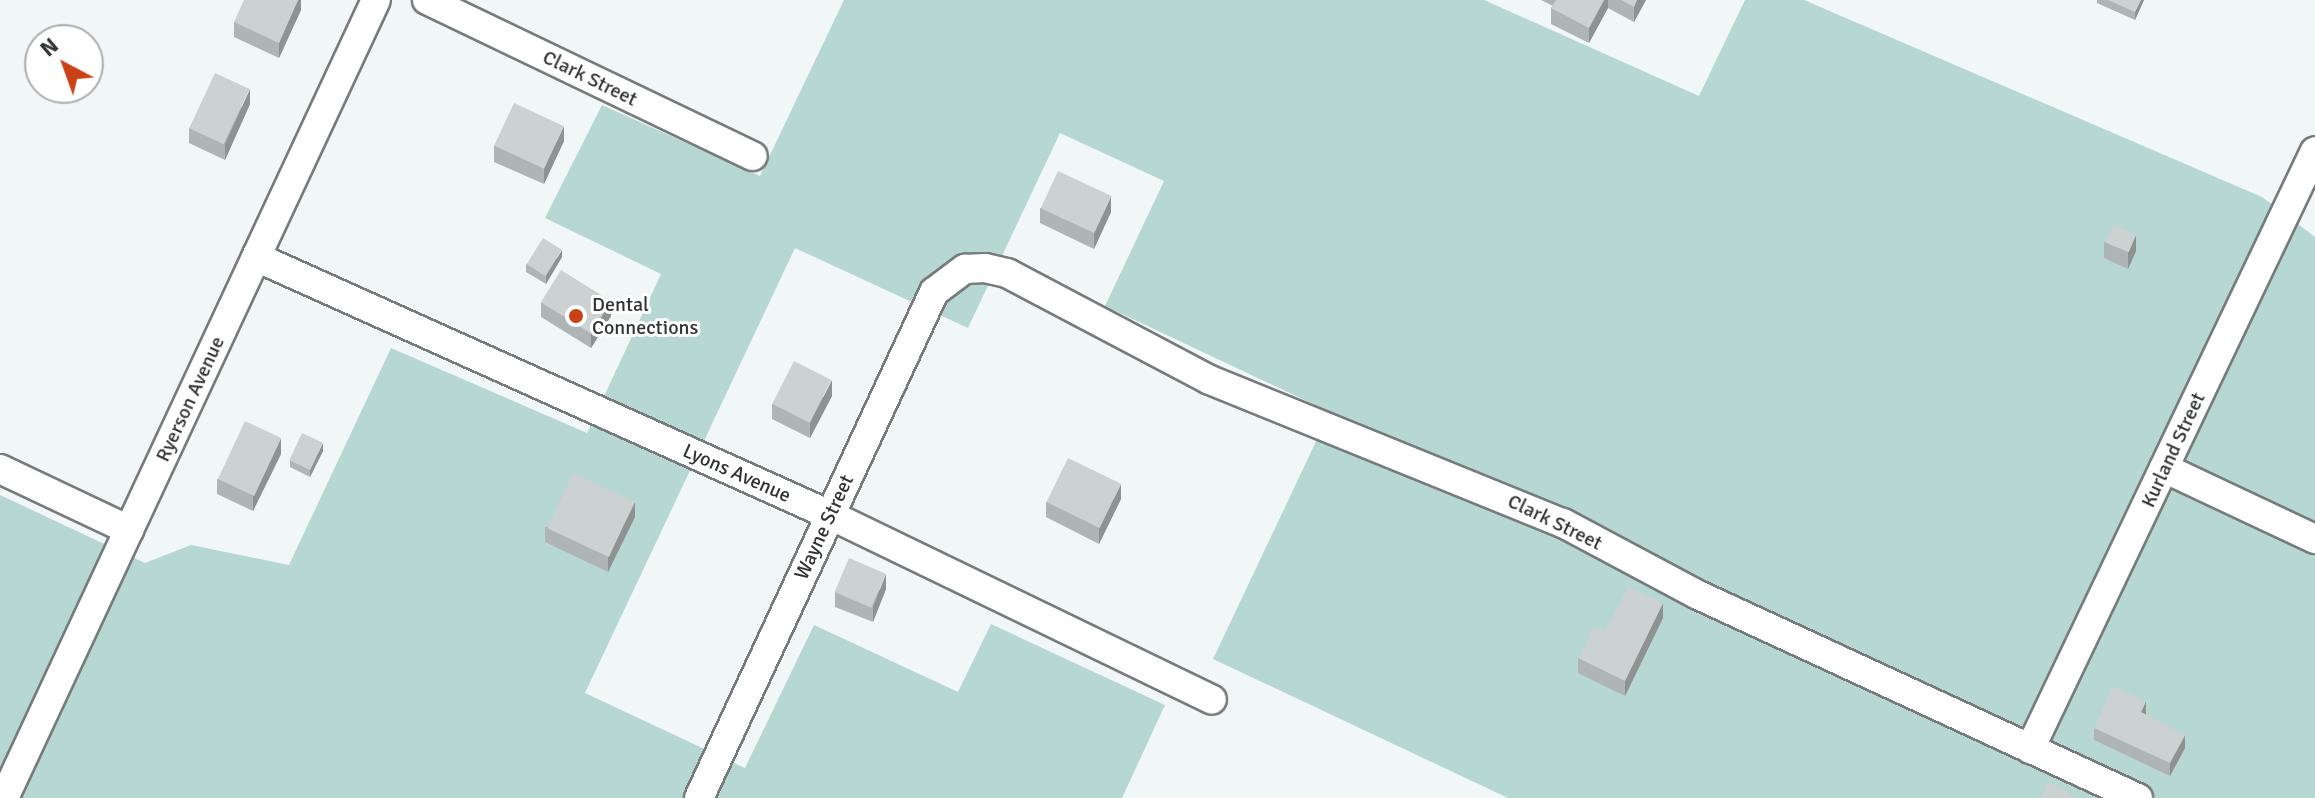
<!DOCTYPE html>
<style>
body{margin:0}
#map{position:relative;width:2315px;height:798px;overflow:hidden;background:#f0f7f6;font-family:Signika,sans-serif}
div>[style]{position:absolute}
.green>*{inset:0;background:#b6d7d2}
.roads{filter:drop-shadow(2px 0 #767c7b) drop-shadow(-2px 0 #767c7b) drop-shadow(0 2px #767c7b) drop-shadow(0 -2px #767c7b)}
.minor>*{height:28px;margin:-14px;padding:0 14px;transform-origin:14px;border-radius:14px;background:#fff}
.wall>*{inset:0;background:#afb5b4}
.shaded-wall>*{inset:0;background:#8e9392}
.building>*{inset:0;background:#cbd2d1;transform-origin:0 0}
.dots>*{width:22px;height:22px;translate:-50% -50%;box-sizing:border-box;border:4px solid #fff;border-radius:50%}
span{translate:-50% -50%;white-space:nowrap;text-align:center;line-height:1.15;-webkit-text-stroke:6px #fff;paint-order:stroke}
.street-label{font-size:20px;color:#313433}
.poi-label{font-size:20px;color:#313433}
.left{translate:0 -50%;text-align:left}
.north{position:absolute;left:24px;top:24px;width:80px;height:80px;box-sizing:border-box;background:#fff;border:2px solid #adaead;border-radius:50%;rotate:319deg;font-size:22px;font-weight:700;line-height:32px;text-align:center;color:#313433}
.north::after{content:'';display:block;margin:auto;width:28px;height:36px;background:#ca4115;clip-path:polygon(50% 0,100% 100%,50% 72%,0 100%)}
</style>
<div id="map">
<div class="green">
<div style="clip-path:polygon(844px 0,1484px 0,1699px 96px,1745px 0,1804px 0,2262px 197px,2315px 237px,2315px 798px,1508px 798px,1213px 659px,1330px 412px,1105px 306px,1164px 181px,1060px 133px,968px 328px,795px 248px,585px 693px,745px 768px,814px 625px,958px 692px,991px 624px,1165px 705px,1122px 798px,0 798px,0 495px,145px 563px,191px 545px,289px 565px,391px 348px,587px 433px,661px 274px,545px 218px,602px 105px,760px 176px)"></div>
</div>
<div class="roads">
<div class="minor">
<div style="left:427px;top:0;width:361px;rotate:25.6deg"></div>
<div style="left:256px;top:257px;width:629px;rotate:24.2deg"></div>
<div style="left:830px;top:515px;width:424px;rotate:25.8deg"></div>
<div style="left:2164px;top:468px;width:167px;rotate:25.2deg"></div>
<div style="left:0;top:469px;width:143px;rotate:25.3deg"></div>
<div style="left:2030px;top:749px;width:662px;rotate:-64.52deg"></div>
<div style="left:4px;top:798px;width:880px;rotate:-65.01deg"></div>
<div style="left:699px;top:798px;width:558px;rotate:-65.09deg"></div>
<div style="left:934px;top:292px;width:39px;rotate:-37deg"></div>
<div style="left:965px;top:269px;width:20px;rotate:-3deg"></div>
<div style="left:985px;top:268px;width:23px;rotate:13deg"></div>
<div style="left:1007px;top:273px;width:229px;rotate:27.8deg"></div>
<div style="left:1210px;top:380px;width:381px;rotate:22.1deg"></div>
<div style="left:1563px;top:523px;width:151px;rotate:28.1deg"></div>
<div style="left:1696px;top:594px;width:487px;rotate:24.8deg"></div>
</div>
</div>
<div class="wall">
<div style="clip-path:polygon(301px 0,301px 10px,279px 58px,234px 37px,234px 22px)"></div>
<div style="clip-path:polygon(1541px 0,1646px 0,1634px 22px,1608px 8px,1589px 43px,1551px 24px,1551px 8px,1553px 6px)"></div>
<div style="clip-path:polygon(2097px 0,2144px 0,2135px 20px,2097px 3px)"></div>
<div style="clip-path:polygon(250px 104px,225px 160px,189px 143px,189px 128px)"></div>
<div style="clip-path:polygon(564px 141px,544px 184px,494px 162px,494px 146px)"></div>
<div style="clip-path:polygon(1040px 208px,1111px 212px,1094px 249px,1040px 223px)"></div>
<div style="clip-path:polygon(2104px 242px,2136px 251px,2128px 269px,2104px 258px)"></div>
<div style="clip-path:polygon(562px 257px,546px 284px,526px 272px,526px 264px)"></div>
<div style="clip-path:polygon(541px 302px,611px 316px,591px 348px,541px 317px)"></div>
<div style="clip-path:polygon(832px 396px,810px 438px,772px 419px,772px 404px)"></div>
<div style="clip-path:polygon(323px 451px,310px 477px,290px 467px,290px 460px)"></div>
<div style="clip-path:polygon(281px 454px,253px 511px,217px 494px,217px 479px)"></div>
<div style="clip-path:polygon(1121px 499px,1099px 544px,1046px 517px,1046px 502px)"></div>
<div style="clip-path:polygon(635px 517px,608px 572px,545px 542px,545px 527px)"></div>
<div style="clip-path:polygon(886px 589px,873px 622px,835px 607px,835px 592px)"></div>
<div style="clip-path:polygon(1663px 618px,1625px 696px,1578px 673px,1578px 658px,1605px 632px)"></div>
<div style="clip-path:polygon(2146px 714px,2146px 715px,2185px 748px,2170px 776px,2094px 740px,2094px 728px)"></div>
</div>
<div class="shaded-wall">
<div style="clip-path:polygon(298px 0,301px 0,301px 10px,279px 58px,279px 43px)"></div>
<div style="clip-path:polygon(1604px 0,1608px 0,1608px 8px,1589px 43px,1589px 28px)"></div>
<div style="clip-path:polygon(1637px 0,1646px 0,1634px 22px,1634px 7px)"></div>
<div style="clip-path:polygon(2141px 0,2144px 0,2135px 20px,2135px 12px)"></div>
<div style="clip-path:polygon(250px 89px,250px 104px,225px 160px,225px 144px)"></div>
<div style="clip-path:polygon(564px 126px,564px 141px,544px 184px,544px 169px)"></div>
<div style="clip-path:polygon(1111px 196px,1111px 212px,1094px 249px,1094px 234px)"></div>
<div style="clip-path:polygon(2136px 235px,2136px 251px,2128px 269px,2128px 253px)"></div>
<div style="clip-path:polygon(562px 250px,562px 257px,546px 284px,546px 276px)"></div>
<div style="clip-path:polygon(611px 301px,611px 316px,591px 348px,591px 333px)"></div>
<div style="clip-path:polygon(832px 380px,832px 396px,810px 438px,810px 423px)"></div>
<div style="clip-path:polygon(281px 438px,281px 454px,253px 511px,253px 496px)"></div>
<div style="clip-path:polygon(323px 443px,323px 451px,310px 477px,310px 470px)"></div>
<div style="clip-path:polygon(1121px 484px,1121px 499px,1099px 544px,1099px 529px)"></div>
<div style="clip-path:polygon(635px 502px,635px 517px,608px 572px,608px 557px)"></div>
<div style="clip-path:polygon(886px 574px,886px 589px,873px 622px,873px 607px)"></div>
<div style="clip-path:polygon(1663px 603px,1663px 618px,1625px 696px,1625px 681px)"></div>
<div style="clip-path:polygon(2146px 701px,2146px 714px,2141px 725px,2141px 712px)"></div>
<div style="clip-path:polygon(2185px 735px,2185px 748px,2170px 776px,2170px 763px)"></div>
</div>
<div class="building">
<div style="clip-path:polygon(244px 0,298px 0,279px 43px,234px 22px)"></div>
<div style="clip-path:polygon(1556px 0,1604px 0,1589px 28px,1551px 8px)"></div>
<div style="clip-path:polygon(1621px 0,1637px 0,1634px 7px)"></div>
<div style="clip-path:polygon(2108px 0,2141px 0,2135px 12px)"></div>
<div style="left:215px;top:73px;width:38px;height:61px;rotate:25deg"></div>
<div style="left:514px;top:103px;width:55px;height:47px;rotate:25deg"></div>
<div style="left:1058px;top:171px;width:59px;height:41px;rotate:25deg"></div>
<div style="left:2113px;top:225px;width:25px;height:19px;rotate:23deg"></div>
<div style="left:543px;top:238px;width:22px;height:31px;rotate:32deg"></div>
<div style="left:561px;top:270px;width:59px;height:38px;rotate:32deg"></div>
<div style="left:794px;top:361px;width:42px;height:48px;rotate:27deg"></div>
<div style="left:245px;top:421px;width:40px;height:64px;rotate:25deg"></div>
<div style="left:302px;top:433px;width:23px;height:30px;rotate:25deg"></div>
<div style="left:1068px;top:458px;width:59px;height:49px;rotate:26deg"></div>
<div style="left:573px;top:473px;width:68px;height:61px;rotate:25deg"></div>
<div style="left:849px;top:558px;width:40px;height:37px;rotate:23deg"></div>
<div style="clip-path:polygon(1628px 586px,1663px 603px,1625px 681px,1578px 658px,1594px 627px,1605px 632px)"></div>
<div style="clip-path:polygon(2113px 686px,2146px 701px,2141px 712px,2185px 735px,2170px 763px,2094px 728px)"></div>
<div style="clip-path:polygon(2049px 782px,2078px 798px,2040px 798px)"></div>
</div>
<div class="dots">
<div style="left:576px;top:316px;background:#ca4115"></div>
</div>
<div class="street-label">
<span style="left:590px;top:78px;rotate:26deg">Clark Street</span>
<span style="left:190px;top:399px;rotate:-65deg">Ryerson Avenue</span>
<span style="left:2173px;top:450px;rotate:-65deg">Kurland Street</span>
<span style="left:737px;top:473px;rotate:24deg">Lyons Avenue</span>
<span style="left:1555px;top:522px;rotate:26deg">Clark Street</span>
<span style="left:824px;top:527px;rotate:-65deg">Wayne Street</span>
</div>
<div class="poi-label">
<span class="left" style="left:592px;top:316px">Dental<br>Connections</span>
</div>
<div class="north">N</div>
</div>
